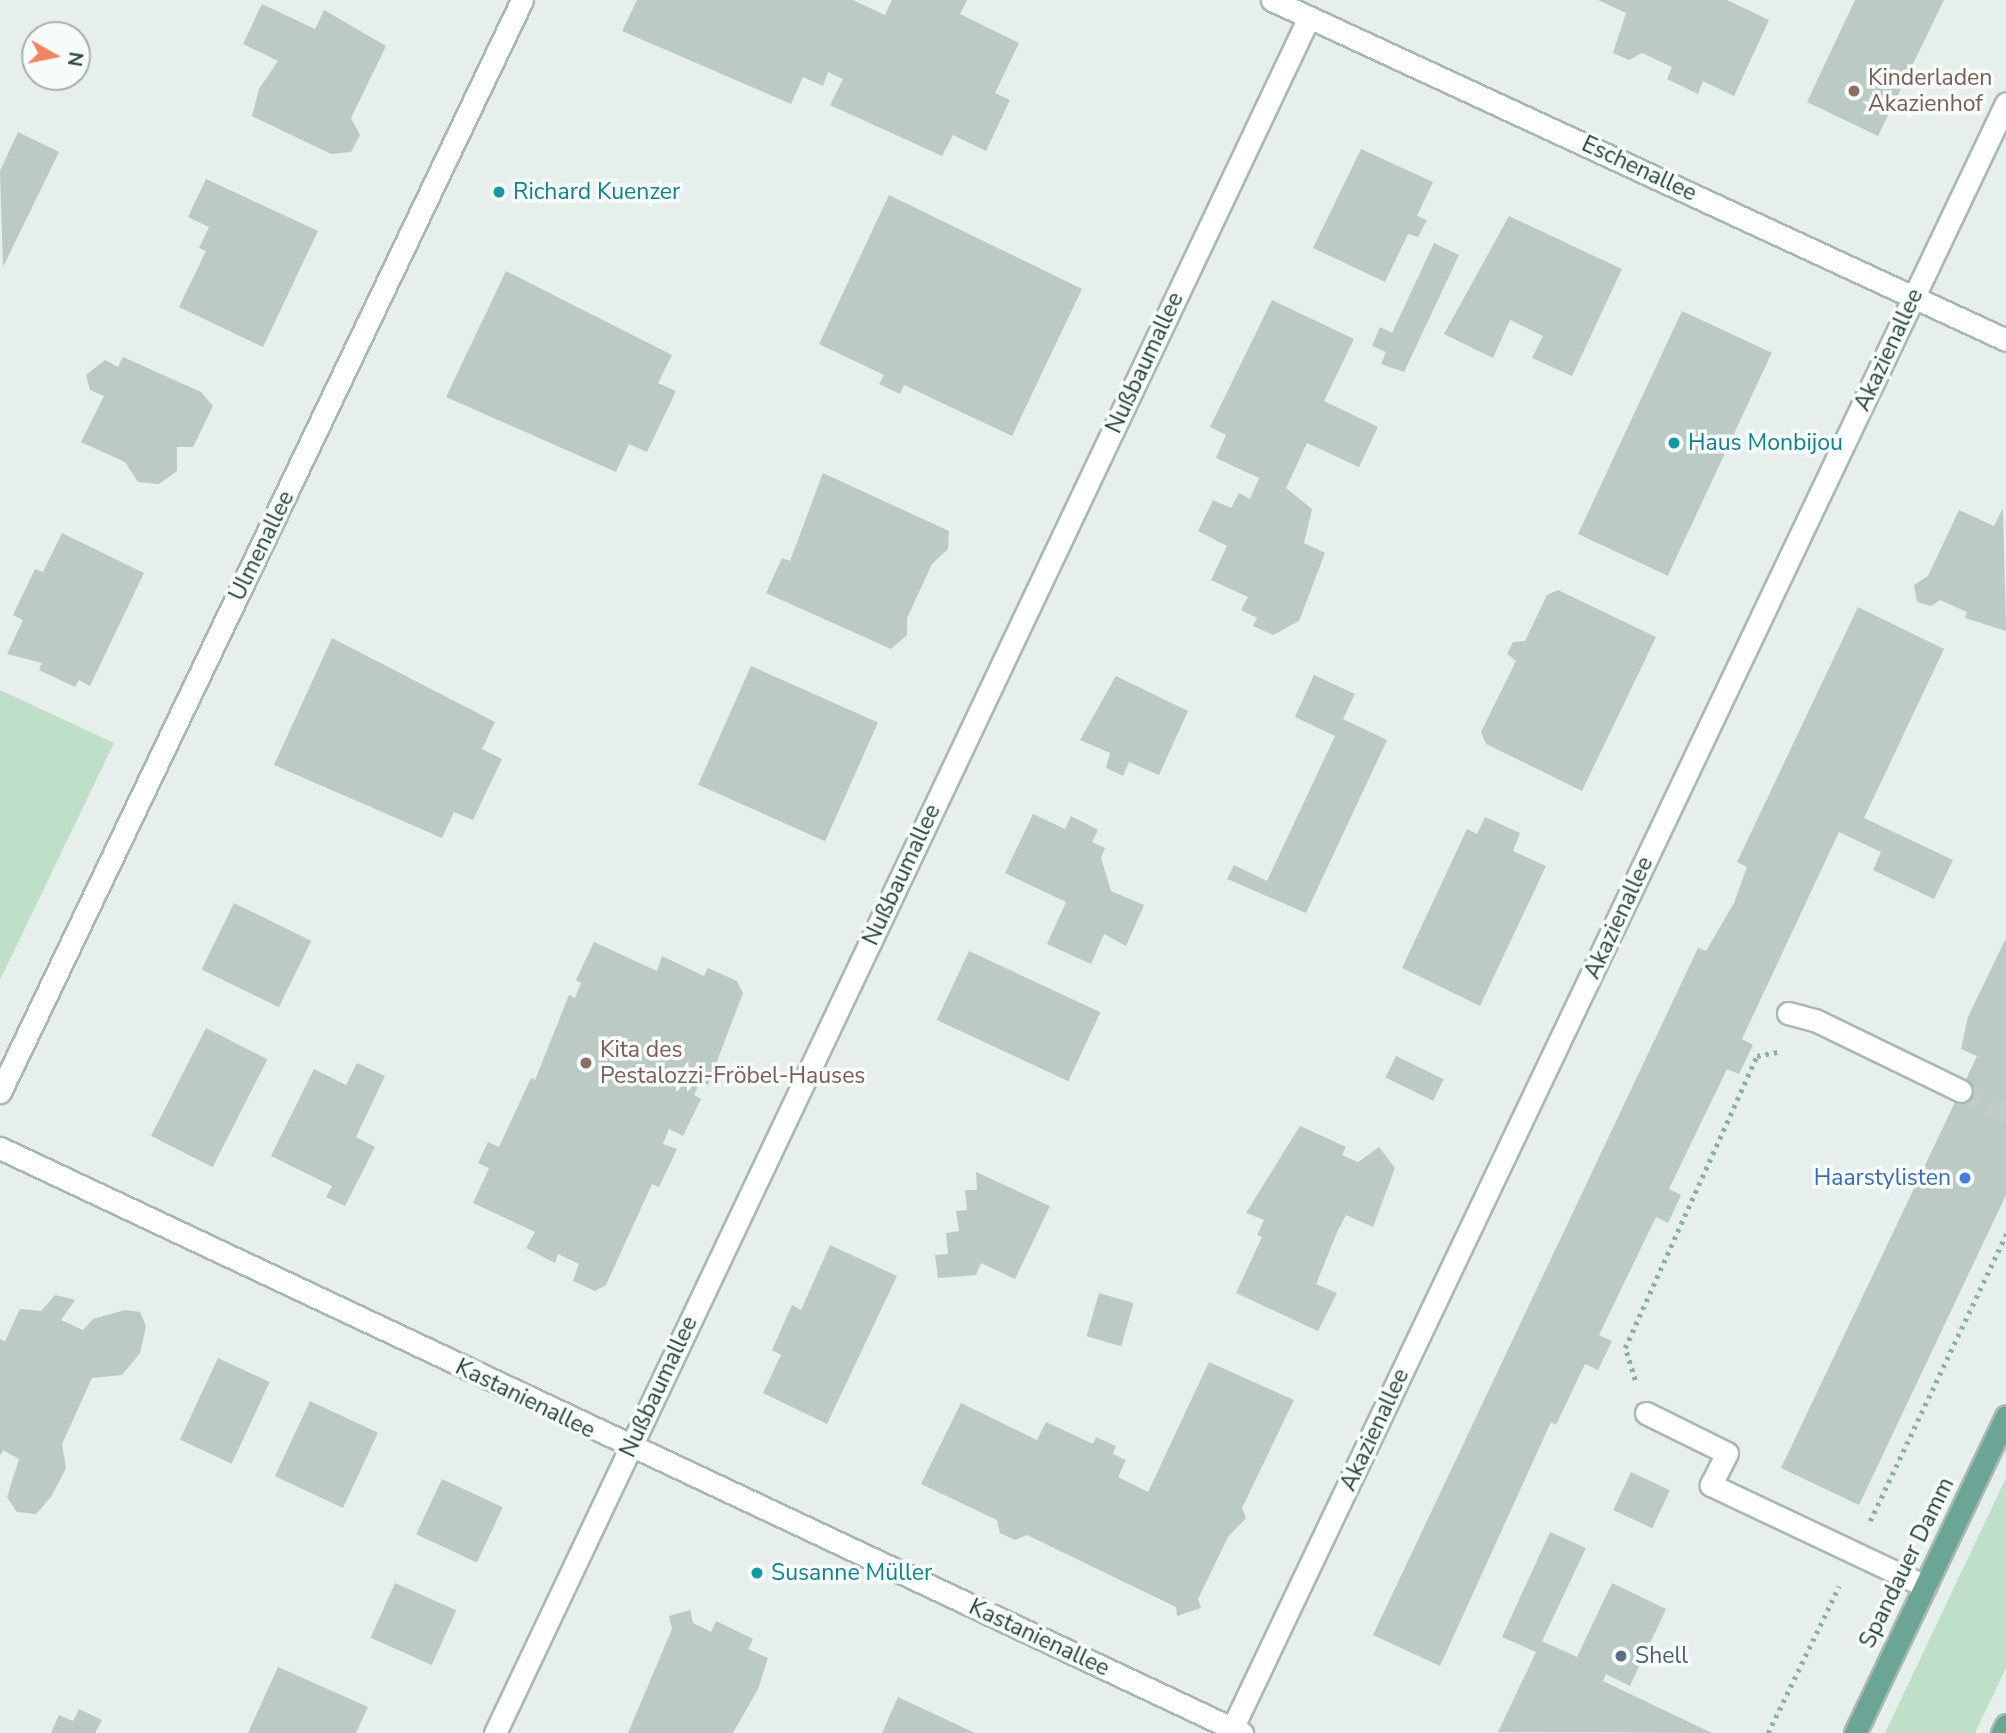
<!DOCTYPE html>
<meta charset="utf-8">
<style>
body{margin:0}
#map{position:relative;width:2006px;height:1733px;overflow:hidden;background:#e6efeb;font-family:"Nunito Sans",sans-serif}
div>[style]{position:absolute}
.green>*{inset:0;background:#bfe0c8}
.building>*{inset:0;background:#bbcac4;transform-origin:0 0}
.minor-tunnel>*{height:21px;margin-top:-10.5px;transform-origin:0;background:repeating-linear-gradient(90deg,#bfccc8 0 21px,transparent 0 31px)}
.path>*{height:4.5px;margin-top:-2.25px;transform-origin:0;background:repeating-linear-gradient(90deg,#86b3a5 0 3.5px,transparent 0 8.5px)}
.roads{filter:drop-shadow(2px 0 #a8b8b2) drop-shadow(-2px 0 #a8b8b2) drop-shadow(0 2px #a8b8b2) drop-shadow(0 -2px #a8b8b2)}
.minor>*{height:21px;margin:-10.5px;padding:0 10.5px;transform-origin:10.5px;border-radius:10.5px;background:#fff}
.major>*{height:21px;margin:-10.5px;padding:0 10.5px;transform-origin:10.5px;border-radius:10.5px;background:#6aa596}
.dots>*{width:19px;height:19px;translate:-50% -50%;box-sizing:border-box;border:4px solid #f7fbf9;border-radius:50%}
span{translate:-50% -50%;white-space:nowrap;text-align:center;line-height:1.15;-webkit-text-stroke:7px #f7fbf9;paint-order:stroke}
.education-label{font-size:23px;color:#785e54}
.left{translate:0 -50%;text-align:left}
.street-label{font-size:23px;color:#24423a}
.culture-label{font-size:23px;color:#0d838f}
.shop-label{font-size:23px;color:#366cbe}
.right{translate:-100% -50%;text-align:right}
.service-label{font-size:23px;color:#4e5e75}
.north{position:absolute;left:21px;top:21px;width:70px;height:70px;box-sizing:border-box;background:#f7fbf9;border:2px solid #a3b1ad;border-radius:50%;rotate:99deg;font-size:19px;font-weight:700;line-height:28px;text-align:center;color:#24423a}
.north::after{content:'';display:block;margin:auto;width:24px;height:32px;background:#f4845f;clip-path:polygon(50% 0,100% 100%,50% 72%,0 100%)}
</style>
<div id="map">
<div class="green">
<div style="clip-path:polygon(0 690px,114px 743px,0 980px)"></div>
<div style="clip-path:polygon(2006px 1478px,2006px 1668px,1975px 1733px,1885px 1733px)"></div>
</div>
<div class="building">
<div style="clip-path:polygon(637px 0,853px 0,885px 15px,892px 0,967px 0,960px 14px,1019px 43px,995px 93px,1010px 100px,986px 151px,953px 135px,942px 156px,830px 105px,843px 79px,828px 72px,823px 86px,803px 77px,791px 104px,622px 31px)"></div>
<div style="clip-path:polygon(1598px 0,1727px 0,1769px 20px,1734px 96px,1703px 81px,1698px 94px,1667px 79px,1672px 67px,1642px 53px,1629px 60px,1613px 53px,1626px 13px)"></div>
<div style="clip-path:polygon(1855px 0,1944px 0,1878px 136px,1807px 102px)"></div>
<div style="clip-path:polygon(262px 4px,315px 29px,324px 10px,386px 46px,351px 118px,360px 135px,351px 152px,331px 154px,252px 116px,259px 89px,278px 61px,243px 44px)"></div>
<div style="clip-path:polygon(18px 132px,59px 152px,3px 267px,0 171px)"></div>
<div style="clip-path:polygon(1361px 149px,1433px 182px,1417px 216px,1427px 220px,1418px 237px,1408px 234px,1385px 282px,1313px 248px)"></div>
<div style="clip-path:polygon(206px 179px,318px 231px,263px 347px,179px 307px,206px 251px,199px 248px,209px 227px,188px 217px)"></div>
<div style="clip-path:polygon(889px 195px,1082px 289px,1012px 436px,904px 385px,900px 394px,879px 384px,884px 375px,819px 344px)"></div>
<div style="clip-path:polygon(1509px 216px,1622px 269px,1572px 376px,1532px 358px,1543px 336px,1510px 320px,1493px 358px,1444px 334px)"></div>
<div style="clip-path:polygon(1434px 243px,1459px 255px,1404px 372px,1381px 364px,1386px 352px,1372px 346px,1380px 327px,1392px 333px)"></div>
<div style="clip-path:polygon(506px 271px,672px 355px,658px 383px,676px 391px,647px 452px,629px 444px,616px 472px,446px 397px)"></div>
<div style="clip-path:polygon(1272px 300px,1354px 339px,1324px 401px,1378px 427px,1359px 467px,1307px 443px,1286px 488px,1312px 509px,1304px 543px,1325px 553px,1299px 621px,1273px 635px,1253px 626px,1257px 618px,1241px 610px,1248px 597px,1211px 580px,1227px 546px,1198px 531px,1213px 500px,1231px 508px,1239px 493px,1250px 499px,1259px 478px,1216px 458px,1226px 435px,1210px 427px)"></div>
<div style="left:1682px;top:311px;width:99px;height:246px;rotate:25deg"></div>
<div style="clip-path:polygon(123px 357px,201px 392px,213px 406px,193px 447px,177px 447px,177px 471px,159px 484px,138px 482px,125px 462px,81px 442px,104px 396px,90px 390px,86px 375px,105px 360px,118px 367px)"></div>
<div style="clip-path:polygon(823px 473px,949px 531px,948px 549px,932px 564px,907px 618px,907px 635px,891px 649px,766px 593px,782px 558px,790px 561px)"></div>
<div style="clip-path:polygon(2003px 508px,2006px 631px,1965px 618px,1967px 612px,1940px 600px,1931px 606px,1917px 602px,1914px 585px,1928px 576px,1959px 510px,1994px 526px)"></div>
<div style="clip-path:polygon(62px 533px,144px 573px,90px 686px,79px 680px,75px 687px,39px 670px,42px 663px,7px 654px,23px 620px,13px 615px,35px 569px,43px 572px)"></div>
<div style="clip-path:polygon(1558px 590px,1656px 637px,1582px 791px,1486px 744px,1481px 732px,1516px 661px,1507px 654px,1513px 642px,1525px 641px,1547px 595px)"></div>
<div style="clip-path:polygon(1858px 607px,1944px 649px,1864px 818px,1953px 860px,1934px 899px,1873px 870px,1881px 852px,1839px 832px,1742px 1039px,1753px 1045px,1739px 1074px,1727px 1069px,1669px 1189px,1681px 1195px,1668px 1223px,1656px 1217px,1599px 1335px,1612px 1341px,1598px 1370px,1585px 1364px,1556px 1425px,1551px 1422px,1440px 1666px,1373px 1635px,1698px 948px,1706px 951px,1734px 903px,1747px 867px,1737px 862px)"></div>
<div style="clip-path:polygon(332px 638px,495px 722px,482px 749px,502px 759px,473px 820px,454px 812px,442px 838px,274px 765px)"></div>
<div style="left:751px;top:666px;width:139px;height:130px;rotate:24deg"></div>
<div style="clip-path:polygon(1314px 675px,1355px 694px,1343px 719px,1387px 740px,1306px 913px,1227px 879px,1234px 865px,1267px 881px,1335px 736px,1295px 717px)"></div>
<div style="clip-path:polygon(1116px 676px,1188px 711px,1159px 775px,1129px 762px,1123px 776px,1106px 768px,1110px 753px,1080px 740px)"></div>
<div style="clip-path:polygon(1033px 814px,1065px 829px,1071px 816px,1098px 830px,1092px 842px,1105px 848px,1101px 858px,1111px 891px,1144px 905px,1126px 946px,1104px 934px,1091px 964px,1047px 944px,1066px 902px,1005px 873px)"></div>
<div style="clip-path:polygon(1485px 817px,1520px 833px,1513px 851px,1546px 866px,1480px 1006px,1402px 968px,1467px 829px,1477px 834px)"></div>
<div style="left:234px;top:903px;width:86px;height:74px;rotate:26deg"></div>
<div style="clip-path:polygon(2006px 938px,2006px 1195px,1859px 1505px,1781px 1468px,1977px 1056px,1961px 1049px,1968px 1017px)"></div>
<div style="clip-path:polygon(594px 942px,657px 971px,662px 956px,704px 976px,708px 968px,737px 981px,743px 993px,708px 1085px,701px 1081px,694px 1095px,701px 1099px,683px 1136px,669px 1129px,663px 1144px,677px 1149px,659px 1187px,652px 1184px,606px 1285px,595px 1291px,573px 1281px,579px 1264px,558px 1254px,555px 1263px,526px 1248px,535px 1232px,473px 1203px,489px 1168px,478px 1163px,488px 1142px,499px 1147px,531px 1078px,535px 1080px,569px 995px,575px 998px,581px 983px,576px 980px)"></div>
<div style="left:969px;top:951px;width:145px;height:76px;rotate:25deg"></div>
<div style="left:206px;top:1028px;width:69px;height:121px;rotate:27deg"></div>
<div style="left:1396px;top:1056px;width:53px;height:24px;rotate:26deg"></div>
<div style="clip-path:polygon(357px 1063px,385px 1076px,356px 1137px,375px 1147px,345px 1206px,326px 1197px,332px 1186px,271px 1156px,314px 1069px,346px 1085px)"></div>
<div style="clip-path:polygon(1300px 1126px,1346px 1147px,1342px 1155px,1358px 1162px,1379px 1147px,1395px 1168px,1373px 1227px,1346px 1215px,1338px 1230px,1316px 1284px,1337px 1293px,1318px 1331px,1236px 1293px,1262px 1237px,1257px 1235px,1264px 1220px,1246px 1213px)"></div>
<div style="clip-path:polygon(976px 1172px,1050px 1206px,1015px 1279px,981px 1263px,976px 1275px,938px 1278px,935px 1255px,948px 1254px,946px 1233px,959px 1231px,956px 1211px,967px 1210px,965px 1190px,977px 1190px)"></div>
<div style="clip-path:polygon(830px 1245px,897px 1276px,827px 1424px,763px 1393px,781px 1355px,772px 1350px,792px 1305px,801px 1310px)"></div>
<div style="left:1099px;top:1293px;width:36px;height:45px;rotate:16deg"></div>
<div style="clip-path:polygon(55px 1295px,75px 1300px,61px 1320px,83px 1330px,93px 1319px,125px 1310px,140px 1312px,146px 1326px,140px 1353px,122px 1375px,92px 1378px,62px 1444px,66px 1468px,51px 1497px,36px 1514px,17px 1512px,7px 1497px,19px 1459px,3px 1450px,0 1456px,0 1339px,5px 1341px,20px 1309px,41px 1311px)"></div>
<div style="left:218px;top:1358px;width:57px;height:90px;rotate:25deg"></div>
<div style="clip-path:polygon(1209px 1362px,1294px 1400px,1242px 1508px,1246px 1518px,1228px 1537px,1198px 1599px,1201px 1608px,1177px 1616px,1176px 1607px,1027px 1535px,1015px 1540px,1000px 1533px,997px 1520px,921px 1484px,961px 1403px,1037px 1440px,1046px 1422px,1093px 1444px,1096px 1437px,1116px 1446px,1113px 1454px,1126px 1460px,1118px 1477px,1148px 1492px)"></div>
<div style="left:310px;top:1401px;width:75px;height:83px;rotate:25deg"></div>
<div style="left:1631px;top:1472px;width:43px;height:42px;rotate:25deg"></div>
<div style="left:442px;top:1479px;width:67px;height:61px;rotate:25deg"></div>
<div style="clip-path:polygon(1550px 1532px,1586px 1548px,1542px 1641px,1577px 1657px,1612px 1583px,1666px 1609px,1630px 1686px,1606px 1674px,1603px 1681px,1712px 1733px,1498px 1732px,1536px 1652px,1502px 1637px)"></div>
<div style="left:395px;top:1583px;width:67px;height:60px;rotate:24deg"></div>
<div style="clip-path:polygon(690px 1610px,693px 1623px,711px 1632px,716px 1621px,753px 1639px,748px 1649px,768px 1658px,758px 1689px,733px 1733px,628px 1733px,672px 1629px,669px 1616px)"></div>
<div style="clip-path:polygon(278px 1667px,368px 1707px,356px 1733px,248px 1733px)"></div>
<div style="clip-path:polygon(898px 1697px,975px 1733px,882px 1733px)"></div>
<div style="clip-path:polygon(79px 1709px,102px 1720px,95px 1733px,51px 1733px,59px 1715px,73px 1721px)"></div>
</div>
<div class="minor-tunnel">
<div style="left:1961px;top:1091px;width:51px;rotate:27.1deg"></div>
</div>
<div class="path">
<div style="left:1635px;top:1380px;width:34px;rotate:-107deg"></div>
<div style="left:1625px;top:1348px;width:320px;rotate:-65.7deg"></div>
<div style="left:1757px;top:1056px;width:25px;rotate:-11deg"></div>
<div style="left:1870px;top:1521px;width:318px;rotate:-64.6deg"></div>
<div style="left:1768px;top:1733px;width:163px;rotate:-64.2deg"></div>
</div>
<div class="roads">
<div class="minor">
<div style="left:1272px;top:0;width:809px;rotate:24.85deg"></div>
<div style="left:1788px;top:1013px;width:28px;rotate:15deg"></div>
<div style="left:1815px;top:1020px;width:162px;rotate:25.9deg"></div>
<div style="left:0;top:1092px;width:1210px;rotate:-64.45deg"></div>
<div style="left:0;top:1148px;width:1373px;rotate:25.22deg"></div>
<div style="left:1646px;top:1413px;width:90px;rotate:26.3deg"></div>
<div style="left:1727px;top:1453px;width:36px;rotate:117deg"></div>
<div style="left:1711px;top:1485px;width:237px;rotate:25.3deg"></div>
<div style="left:495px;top:1733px;width:1899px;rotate:-64.62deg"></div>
<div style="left:1230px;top:1733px;width:1805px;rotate:-64.54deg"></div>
</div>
<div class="major">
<div style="left:1855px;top:1733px;width:351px;rotate:-64.5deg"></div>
<div style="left:2002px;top:1733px;width:9px;rotate:-63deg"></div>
</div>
</div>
<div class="dots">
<div style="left:1854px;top:91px;background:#8d6e63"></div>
<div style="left:499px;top:192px;background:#0f9aa8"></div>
<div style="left:1674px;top:443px;background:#0f9aa8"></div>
<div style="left:586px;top:1063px;background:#8d6e63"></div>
<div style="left:1965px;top:1178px;background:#3f7fe0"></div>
<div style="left:757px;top:1573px;background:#0f9aa8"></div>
<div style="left:1621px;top:1656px;background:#5c6f8a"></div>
</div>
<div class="education-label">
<span class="left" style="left:1868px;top:91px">Kinderladen<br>Akazienhof</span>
<span class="left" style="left:600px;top:1063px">Kita des<br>Pestalozzi-Fröbel-Hauses</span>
</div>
<div class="street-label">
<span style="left:1639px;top:169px;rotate:25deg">Eschenallee</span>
<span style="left:1889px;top:350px;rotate:-65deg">Akazienallee</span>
<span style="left:1145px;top:363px;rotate:-65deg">Nußbaumallee</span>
<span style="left:262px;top:546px;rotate:-64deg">Ulmenallee</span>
<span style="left:902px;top:875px;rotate:-65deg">Nußbaumallee</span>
<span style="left:1619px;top:918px;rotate:-65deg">Akazienallee</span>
<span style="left:659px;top:1387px;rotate:-65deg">Nußbaumallee</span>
<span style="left:525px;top:1399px;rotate:26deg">Kastanienallee</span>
<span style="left:1375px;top:1430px;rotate:-65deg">Akazienallee</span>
<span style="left:1907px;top:1563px;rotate:-64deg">Spandauer Damm</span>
<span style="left:1039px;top:1638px;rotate:25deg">Kastanienallee</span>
</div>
<div class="culture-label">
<span class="left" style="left:513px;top:192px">Richard Kuenzer</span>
<span class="left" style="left:1688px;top:443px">Haus Monbijou</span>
<span class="left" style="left:771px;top:1573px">Susanne Müller</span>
</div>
<div class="shop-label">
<span class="right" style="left:1951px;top:1178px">Haarstylisten</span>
</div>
<div class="service-label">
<span class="left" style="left:1635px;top:1656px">Shell</span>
</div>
<div class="north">N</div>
</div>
